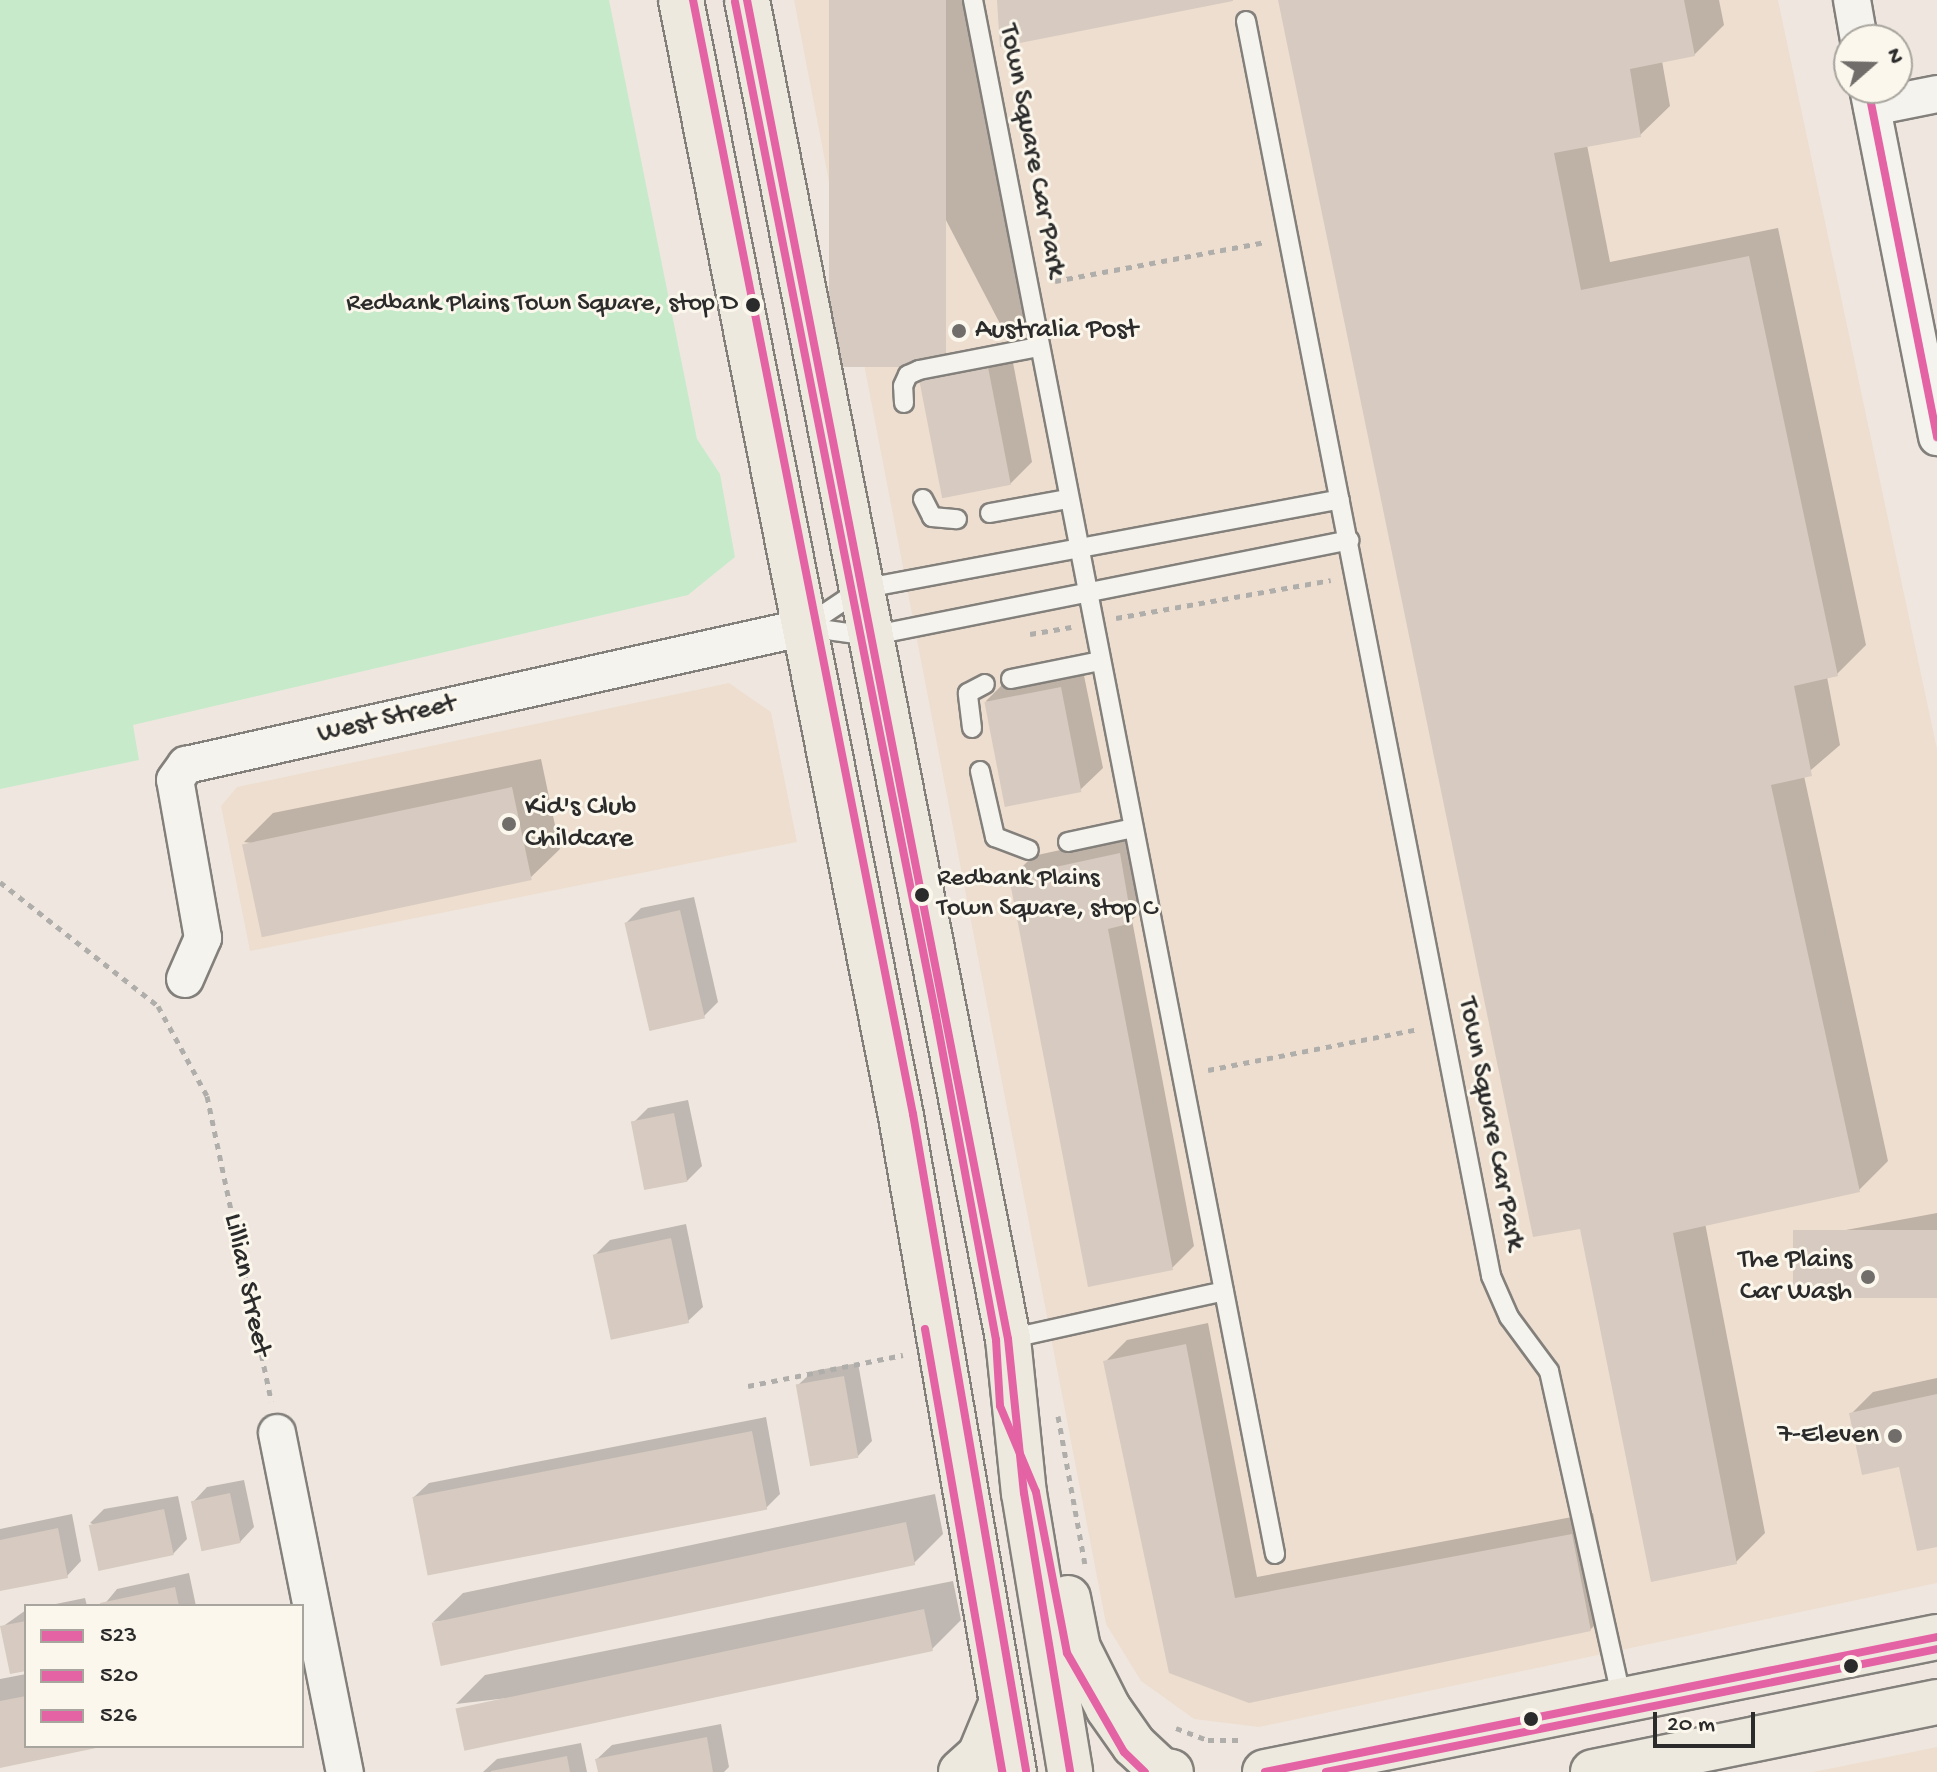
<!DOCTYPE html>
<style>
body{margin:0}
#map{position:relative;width:1937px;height:1772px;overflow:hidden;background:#efe7df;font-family:"Gochi Hand",sans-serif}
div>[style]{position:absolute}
.built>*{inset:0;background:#eedecf}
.green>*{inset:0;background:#c7eaca}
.shadow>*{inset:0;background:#0003}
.building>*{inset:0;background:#d7cac0;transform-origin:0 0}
.path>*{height:5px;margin-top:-2.5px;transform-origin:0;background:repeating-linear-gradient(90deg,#b0aeab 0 6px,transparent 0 12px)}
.roads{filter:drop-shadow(2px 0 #83807c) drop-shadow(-2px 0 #83807c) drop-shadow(0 2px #83807c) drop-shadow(0 -2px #83807c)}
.lane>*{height:18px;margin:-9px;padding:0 9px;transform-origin:9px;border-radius:9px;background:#f5f3ee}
.street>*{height:36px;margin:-18px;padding:0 18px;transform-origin:18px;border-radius:18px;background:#f5f3ee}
.primary>*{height:44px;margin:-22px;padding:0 22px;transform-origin:22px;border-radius:22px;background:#eee9df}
.bus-1>*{height:8px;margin:-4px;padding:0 4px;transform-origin:4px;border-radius:4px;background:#e463a4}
.bus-2>*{height:8px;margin:-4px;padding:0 4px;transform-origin:4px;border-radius:4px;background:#e463a4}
.bus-3>*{height:8px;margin:-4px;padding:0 4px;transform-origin:4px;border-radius:4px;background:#e463a4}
.dots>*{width:22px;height:22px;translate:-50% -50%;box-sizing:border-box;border:4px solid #fbf7ec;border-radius:50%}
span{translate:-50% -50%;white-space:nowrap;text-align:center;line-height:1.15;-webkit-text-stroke:6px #fbf7ec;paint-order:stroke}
.bus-label{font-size:26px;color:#2b2b2b}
.right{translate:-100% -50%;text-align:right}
.left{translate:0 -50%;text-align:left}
.street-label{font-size:28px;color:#2b2b2b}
.poi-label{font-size:28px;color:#2b2b2b}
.legend{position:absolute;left:24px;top:1604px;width:280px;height:144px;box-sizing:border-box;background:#fbf7ec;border:2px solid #a8a59f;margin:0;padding:10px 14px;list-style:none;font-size:24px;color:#2b2b2b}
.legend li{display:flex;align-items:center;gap:16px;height:40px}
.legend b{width:40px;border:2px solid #a8a59f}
.north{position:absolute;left:1833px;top:24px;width:80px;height:80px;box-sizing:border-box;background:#fbf7ec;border:2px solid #a8a59f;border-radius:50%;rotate:70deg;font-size:22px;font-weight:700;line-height:32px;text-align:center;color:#2b2b2b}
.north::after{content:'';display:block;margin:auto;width:28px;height:36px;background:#706d6a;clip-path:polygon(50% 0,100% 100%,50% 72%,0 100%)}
.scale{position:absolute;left:1653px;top:1712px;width:102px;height:36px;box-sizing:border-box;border:4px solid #2b2b2b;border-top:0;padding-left:10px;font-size:24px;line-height:28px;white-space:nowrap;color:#2b2b2b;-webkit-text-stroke:6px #fbf7ec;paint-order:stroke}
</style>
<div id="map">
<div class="built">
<div style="clip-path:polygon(794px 0,1778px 0,1937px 749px,1937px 1583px,1259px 1727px,1194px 1719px,1141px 1681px,1106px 1624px)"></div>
<div style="clip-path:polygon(729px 683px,771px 712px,797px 842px,250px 951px,221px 806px,237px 787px)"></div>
<div style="clip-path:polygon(1937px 1747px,1937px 1772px,1813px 1772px)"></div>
</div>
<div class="green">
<div style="clip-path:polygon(0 0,609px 0,697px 439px,720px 474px,735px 557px,688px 595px,133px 725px,139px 760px,0 789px)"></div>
</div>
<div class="shadow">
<div style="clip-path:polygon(831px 0,971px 0,1029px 315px,1007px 337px)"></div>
<div style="clip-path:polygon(1280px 0,1719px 0,1724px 25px,1694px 55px,1662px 61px,1670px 106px,1640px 135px,1587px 145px,1610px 262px,1778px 228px,1866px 645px,1837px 674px,1827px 677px,1840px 745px,1804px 776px,1888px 1161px,1859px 1190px,1705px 1223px,1765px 1533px,1736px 1562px,1582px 1226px)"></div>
<div style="clip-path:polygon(1010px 347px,1032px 462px,1010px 484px,921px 382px,943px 360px)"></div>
<div style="clip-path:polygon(1082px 666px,1103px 768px,1080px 790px,986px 701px,1008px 679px)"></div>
<div style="clip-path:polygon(541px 759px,560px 849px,530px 878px,244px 842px,273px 813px)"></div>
<div style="clip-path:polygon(1142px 832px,1153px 899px,1132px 920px,1194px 1246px,1172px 1268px,1011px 878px,1033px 856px)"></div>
<div style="clip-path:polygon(694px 897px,718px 1002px,704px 1016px,626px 923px,641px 908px)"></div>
<div style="clip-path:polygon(688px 1100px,702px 1166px,687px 1181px,633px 1123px,648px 1108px)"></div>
<div style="clip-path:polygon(1937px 1213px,1937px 1297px,1797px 1257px,1819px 1235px)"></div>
<div style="clip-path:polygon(686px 1224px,703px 1307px,688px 1321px,595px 1255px,610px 1240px)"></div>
<div style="clip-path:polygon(1208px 1323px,1257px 1577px,1593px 1513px,1612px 1608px,1590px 1630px,1249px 1701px,1105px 1362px,1127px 1340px)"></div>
<div style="clip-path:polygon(858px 1363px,872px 1441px,858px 1456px,798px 1385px,813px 1371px)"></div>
<div style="clip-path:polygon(1937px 1378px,1937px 1544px,1906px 1464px,1851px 1414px,1873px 1392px)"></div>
<div style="clip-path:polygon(766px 1417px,780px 1494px,766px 1508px,414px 1497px,429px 1483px)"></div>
<div style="clip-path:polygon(244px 1480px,254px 1527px,240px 1542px,193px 1502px,207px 1487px)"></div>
<div style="clip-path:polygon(935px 1494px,943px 1534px,914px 1563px,433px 1622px,463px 1593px)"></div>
<div style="clip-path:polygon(178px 1496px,187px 1539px,173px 1554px,90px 1523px,104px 1509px)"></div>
<div style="clip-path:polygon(72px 1514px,81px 1561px,67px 1576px,0 1589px,0 1529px)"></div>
<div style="clip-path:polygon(189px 1573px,196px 1606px,103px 1606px,117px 1589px)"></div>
<div style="clip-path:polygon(953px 1581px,961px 1620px,932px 1649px,456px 1704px,485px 1675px)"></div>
<div style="clip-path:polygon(85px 1598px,87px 1606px,46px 1606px)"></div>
<div style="clip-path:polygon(26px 1610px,26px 1669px,2px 1627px)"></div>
<div style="clip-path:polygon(26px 1674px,26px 1746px,98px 1746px,0 1766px,0 1679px)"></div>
<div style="clip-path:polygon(721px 1724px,729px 1767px,724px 1772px,600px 1772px,597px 1759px,612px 1745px)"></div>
<div style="clip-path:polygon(581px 1743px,587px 1772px,483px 1772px,497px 1759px)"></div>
</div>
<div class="building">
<div style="left:829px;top:0;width:117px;height:367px"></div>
<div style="clip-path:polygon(997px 0,1233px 0,1233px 1px,1000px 47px)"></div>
<div style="clip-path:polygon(1278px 0,1684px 0,1695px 56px,1630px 69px,1641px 137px,1554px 153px,1581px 290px,1749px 256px,1838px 676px,1794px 686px,1812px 776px,1771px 785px,1860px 1192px,1673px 1233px,1737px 1564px,1651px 1582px,1580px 1229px,1533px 1237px)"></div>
<div style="left:988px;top:367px;width:120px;height:70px;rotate:79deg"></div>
<div style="left:1061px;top:687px;width:107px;height:78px;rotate:79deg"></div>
<div style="left:512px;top:787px;width:95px;height:276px;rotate:78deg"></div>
<div style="clip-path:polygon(1120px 853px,1132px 923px,1108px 929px,1173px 1270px,1088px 1287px,1009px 877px)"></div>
<div style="left:680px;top:910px;width:111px;height:57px;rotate:77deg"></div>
<div style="left:674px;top:1113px;width:70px;height:44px;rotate:79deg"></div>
<div style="left:1937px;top:1230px;width:68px;height:144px;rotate:90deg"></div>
<div style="left:671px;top:1238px;width:87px;height:80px;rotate:78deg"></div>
<div style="clip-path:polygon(1186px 1344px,1235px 1598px,1572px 1534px,1591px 1631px,1249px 1703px,1169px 1673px,1103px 1361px)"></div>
<div style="left:844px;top:1376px;width:83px;height:49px;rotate:80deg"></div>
<div style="clip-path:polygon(1937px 1394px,1937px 1547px,1917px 1551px,1899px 1467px,1862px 1475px,1849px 1413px)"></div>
<div style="left:752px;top:1431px;width:80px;height:346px;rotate:79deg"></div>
<div style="left:230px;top:1493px;width:51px;height:40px;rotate:78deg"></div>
<div style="left:164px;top:1509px;width:47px;height:77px;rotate:78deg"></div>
<div style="left:906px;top:1522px;width:44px;height:485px;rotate:78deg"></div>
<div style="clip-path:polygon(58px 1528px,68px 1578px,0 1591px,0 1540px)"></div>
<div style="clip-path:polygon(175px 1587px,179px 1606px,101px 1606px,100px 1603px)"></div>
<div style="left:924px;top:1609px;width:43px;height:479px;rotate:78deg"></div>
<div style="clip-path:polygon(26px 1621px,26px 1671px,10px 1674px,0 1626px)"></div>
<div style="clip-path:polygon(26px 1696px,26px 1746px,101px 1747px,0 1768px,0 1701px)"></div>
<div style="clip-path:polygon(707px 1737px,713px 1772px,598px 1772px,595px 1759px)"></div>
<div style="clip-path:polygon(567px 1756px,570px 1772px,491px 1772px,491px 1771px)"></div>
</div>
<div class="path">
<div style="left:1055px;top:281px;width:214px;rotate:-10.5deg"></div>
<div style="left:1116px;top:618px;width:218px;rotate:-10deg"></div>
<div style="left:1030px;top:634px;width:42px;rotate:-9.7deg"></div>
<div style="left:0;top:882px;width:201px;rotate:38.1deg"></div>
<div style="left:158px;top:1006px;width:102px;rotate:61.4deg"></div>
<div style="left:207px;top:1096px;width:312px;rotate:78.1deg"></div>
<div style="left:1208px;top:1070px;width:214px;rotate:-11deg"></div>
<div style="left:748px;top:1386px;width:158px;rotate:-11.3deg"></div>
<div style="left:1058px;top:1416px;width:150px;rotate:79.7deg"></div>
<div style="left:1176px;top:1728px;width:34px;rotate:21deg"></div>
<div style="left:1208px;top:1740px;width:35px"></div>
</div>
<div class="roads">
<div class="lane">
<div style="left:973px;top:0;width:1583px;rotate:79deg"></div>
<div style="left:1246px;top:21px;width:1279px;rotate:78.95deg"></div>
<div style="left:1491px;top:1276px;width:45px;rotate:66.3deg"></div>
<div style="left:1509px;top:1317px;width:67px;rotate:53.5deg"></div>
<div style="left:1549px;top:1371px;width:338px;rotate:77.5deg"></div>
<div style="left:904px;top:403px;width:17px;rotate:-93deg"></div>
<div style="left:903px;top:386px;width:12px;rotate:-66deg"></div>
<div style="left:908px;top:375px;width:12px;rotate:-24deg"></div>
<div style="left:919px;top:370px;width:122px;rotate:-10.9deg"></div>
<div style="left:923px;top:499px;width:20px;rotate:63deg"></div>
<div style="left:932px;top:517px;width:25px;rotate:5deg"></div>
<div style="left:990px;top:513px;width:78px;rotate:-10.3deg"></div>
<div style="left:806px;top:626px;width:66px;rotate:-33.9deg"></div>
<div style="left:861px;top:589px;width:487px;rotate:-10.6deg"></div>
<div style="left:806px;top:627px;width:65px;rotate:8deg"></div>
<div style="left:870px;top:636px;width:489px;rotate:-11.3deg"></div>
<div style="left:1011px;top:679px;width:91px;rotate:-11.4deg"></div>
<div style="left:972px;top:728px;width:35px;rotate:-97deg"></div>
<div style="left:968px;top:693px;width:19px;rotate:-28deg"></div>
<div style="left:980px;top:771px;width:68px;rotate:77.2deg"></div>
<div style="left:995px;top:837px;width:36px;rotate:21deg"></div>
<div style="left:1068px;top:842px;width:67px;rotate:-12deg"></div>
<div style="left:1008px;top:1339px;width:221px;rotate:-12.5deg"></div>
</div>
<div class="street">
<div style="left:1852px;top:0;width:41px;rotate:80.1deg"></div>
<div style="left:1868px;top:88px;width:356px;rotate:78.8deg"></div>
<div style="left:1872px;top:107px;width:66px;rotate:-11.3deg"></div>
<div style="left:185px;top:979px;width:45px;rotate:-66.3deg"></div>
<div style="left:203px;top:938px;width:160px;rotate:-100deg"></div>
<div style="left:175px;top:780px;width:19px;rotate:-54deg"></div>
<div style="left:186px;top:765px;width:635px;rotate:-12.55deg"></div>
<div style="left:277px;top:1433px;width:346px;rotate:78.7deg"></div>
</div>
<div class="primary">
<div style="left:681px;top:0;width:1137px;rotate:78.85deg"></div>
<div style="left:901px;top:1116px;width:666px;rotate:80.23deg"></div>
<div style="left:747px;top:0;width:1364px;rotate:78.97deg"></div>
<div style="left:1008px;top:1339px;width:155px;rotate:84.1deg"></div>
<div style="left:1024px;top:1493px;width:283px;rotate:80.6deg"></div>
<div style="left:1068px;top:1598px;width:51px;rotate:78.7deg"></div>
<div style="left:1078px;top:1648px;width:67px;rotate:63.4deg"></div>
<div style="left:1108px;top:1708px;width:45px;rotate:54.9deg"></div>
<div style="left:1134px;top:1745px;width:37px;rotate:43deg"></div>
<div style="left:1161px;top:1770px;width:10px;rotate:11deg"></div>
<div style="left:961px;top:1772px;width:25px;rotate:-42deg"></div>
<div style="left:980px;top:1755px;width:55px;rotate:-67.6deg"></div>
<div style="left:1265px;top:1772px;width:685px;rotate:-11.36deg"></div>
<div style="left:1593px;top:1772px;width:351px;rotate:-11.5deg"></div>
</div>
</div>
<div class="bus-1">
<div style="left:747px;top:0;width:1364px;rotate:78.97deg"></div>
<div style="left:1008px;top:1339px;width:155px;rotate:84.1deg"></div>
<div style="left:1024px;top:1493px;width:283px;rotate:80.6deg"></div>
<div style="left:1868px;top:88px;width:356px;rotate:78.8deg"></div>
<div style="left:1265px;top:1772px;width:685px;rotate:-11.36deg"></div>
</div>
<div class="bus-2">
<div style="left:735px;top:2px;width:1034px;rotate:78.79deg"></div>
<div style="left:936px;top:1016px;width:330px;rotate:79.5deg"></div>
<div style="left:996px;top:1340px;width:66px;rotate:86.5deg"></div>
<div style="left:1000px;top:1406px;width:93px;rotate:67.3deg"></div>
<div style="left:1036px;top:1492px;width:164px;rotate:79.1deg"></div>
<div style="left:1067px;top:1653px;width:114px;rotate:60.1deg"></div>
<div style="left:1124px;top:1752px;width:29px;rotate:44deg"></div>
<div style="left:925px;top:1329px;width:450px;rotate:80.1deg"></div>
<div style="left:1326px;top:1772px;width:623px;rotate:-11.38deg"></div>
</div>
<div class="bus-3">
<div style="left:693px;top:0;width:1136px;rotate:78.83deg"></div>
<div style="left:913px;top:1114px;width:666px;rotate:80.23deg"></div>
</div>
<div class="dots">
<div style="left:753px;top:305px;background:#2b2b2b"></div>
<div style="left:959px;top:331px;background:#706d6a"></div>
<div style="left:509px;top:824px;background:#706d6a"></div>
<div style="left:922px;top:895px;background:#2b2b2b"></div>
<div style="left:1868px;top:1277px;background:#706d6a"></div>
<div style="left:1895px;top:1436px;background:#706d6a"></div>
<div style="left:1851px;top:1666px;background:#2b2b2b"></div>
<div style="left:1531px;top:1719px;background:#2b2b2b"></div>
</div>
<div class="bus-label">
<span class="right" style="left:738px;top:305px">Redbank Plains Town Square, stop D</span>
<span class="left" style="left:937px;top:895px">Redbank Plains<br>Town Square, stop C</span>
</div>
<div class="street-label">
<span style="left:1031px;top:151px;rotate:79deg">Town Square Car Park</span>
<span style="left:387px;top:720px;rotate:-13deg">West Street</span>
<span style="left:1490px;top:1124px;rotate:79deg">Town Square Car Park</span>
<span style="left:246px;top:1285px;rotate:78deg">Lillian Street</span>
</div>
<div class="poi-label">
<span class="left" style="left:975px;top:331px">Australia Post</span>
<span class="left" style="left:525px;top:824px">Kid's Club<br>Childcare</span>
<span class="right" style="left:1852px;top:1277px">The Plains<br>Car Wash</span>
<span class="right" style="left:1879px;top:1436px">7-Eleven</span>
</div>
<ul class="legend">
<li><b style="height:10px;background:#e463a4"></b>523</li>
<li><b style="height:10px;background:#e463a4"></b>520</li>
<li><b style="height:10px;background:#e463a4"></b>526</li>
</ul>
<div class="north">N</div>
<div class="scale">20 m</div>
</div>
